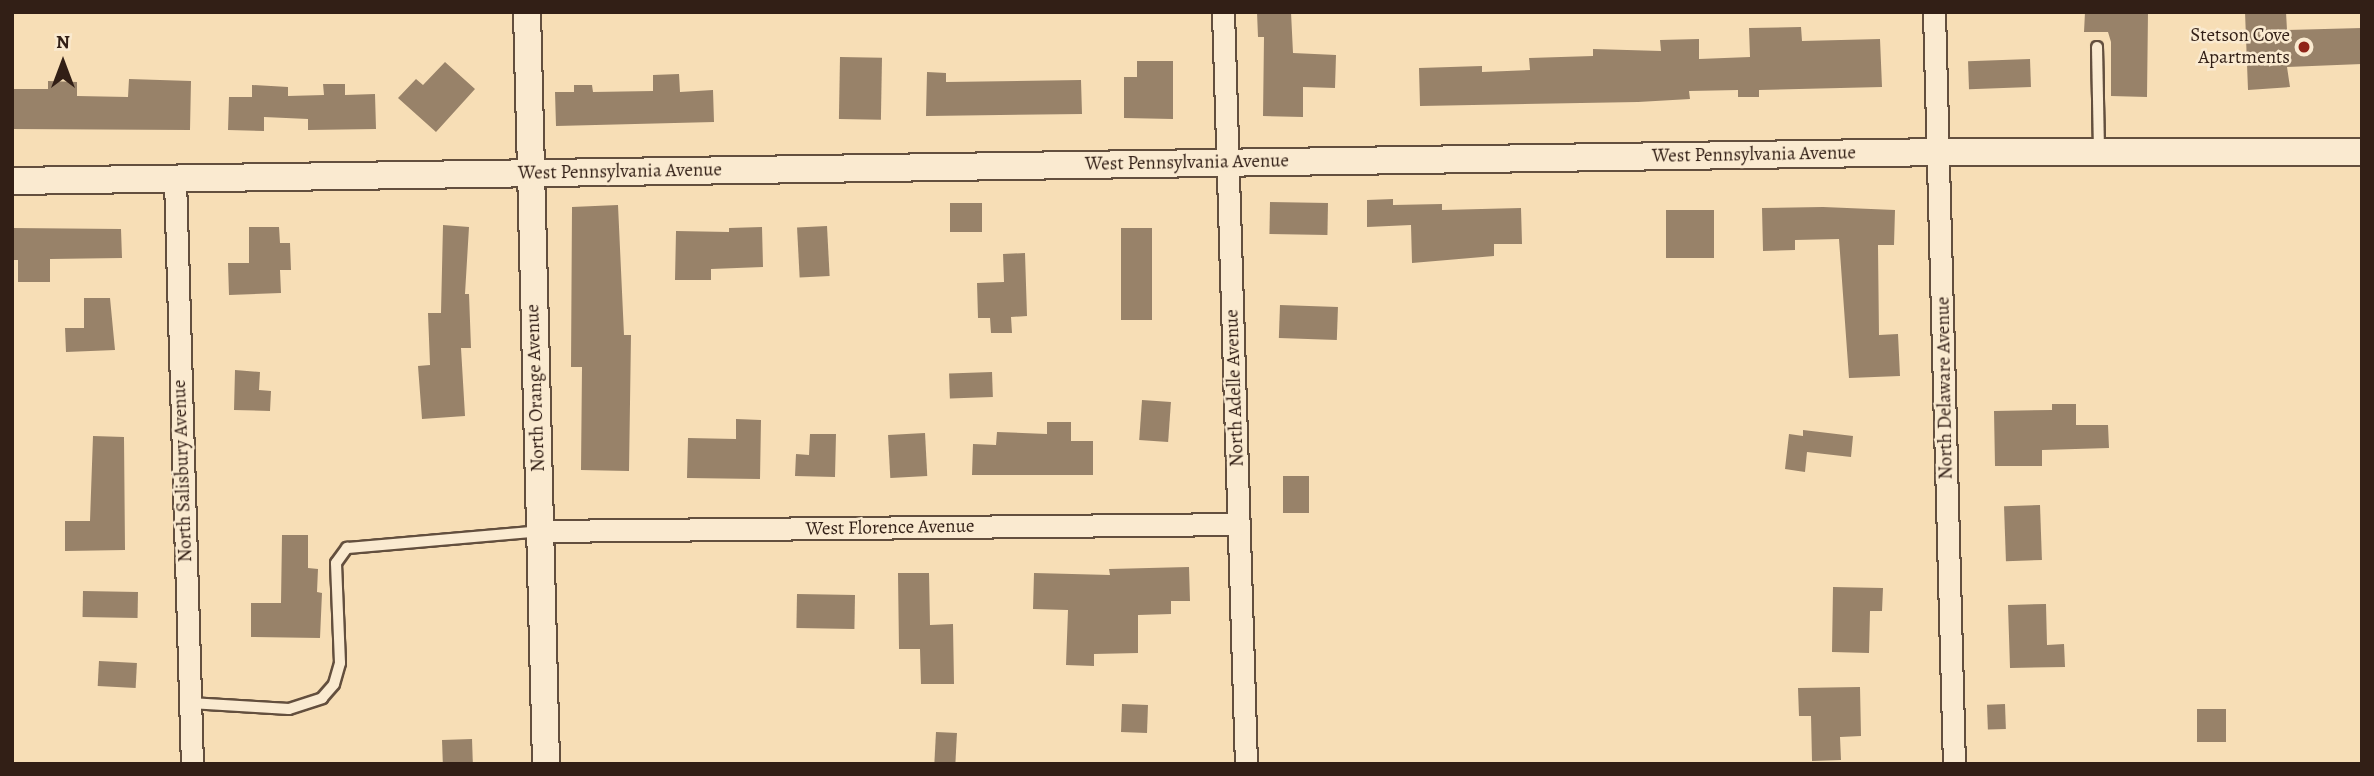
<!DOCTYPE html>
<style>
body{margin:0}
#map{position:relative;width:2374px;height:776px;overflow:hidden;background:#f7deb6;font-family:Alegreya,serif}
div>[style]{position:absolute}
.building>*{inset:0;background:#988269;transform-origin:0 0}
.roads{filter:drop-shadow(2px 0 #634f3e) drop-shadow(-2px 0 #634f3e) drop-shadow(0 2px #634f3e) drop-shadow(0 -2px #634f3e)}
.service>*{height:10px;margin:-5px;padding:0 5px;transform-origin:5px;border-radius:5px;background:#faead0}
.minor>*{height:21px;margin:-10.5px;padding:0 10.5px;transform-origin:10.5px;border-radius:10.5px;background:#faead0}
.tertiary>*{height:26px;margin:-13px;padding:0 13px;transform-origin:13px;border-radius:13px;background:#faead0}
.dots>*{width:19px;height:19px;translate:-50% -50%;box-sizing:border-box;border:4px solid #faead0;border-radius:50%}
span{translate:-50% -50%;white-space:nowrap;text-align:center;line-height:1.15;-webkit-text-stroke:5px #faead0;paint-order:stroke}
.poi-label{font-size:19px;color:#321f16}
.right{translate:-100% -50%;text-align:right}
.street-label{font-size:19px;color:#321f16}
.frame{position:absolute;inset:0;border:14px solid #321f16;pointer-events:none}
.north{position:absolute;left:28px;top:28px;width:70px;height:70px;-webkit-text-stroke:5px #faead0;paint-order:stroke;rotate:0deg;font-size:19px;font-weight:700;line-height:28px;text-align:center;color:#321f16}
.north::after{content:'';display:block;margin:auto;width:24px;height:32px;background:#321f16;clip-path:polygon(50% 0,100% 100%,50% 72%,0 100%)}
</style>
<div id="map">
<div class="building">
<div style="clip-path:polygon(1257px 12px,1291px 12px,1293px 53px,1336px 55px,1335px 88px,1303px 87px,1303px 117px,1263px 116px,1264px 37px,1258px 37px)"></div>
<div style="clip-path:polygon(2085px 12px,2148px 12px,2147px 97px,2111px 96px,2111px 42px,2108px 32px,2084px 32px)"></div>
<div style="clip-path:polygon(2245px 12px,2286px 12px,2287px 30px,2362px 28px,2362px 64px,2287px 67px,2290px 87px,2248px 90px)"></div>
<div style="clip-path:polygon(1801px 27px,1802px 41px,1880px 39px,1882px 87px,1759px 90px,1759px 97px,1738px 97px,1738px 90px,1689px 91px,1690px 99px,1638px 102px,1420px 106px,1419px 68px,1482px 66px,1482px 72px,1530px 70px,1529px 58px,1593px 56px,1593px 49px,1661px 51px,1660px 40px,1699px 39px,1699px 59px,1750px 57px,1749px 28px)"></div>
<div style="left:840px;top:57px;width:42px;height:62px;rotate:1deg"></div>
<div style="left:2030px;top:59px;width:28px;height:62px;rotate:88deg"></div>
<div style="clip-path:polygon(1137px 61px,1173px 61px,1173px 119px,1124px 118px,1124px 77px,1137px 77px)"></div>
<div style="clip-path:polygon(445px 62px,475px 89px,436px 132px,398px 98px,416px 79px,423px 85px)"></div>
<div style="clip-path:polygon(927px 72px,946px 73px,946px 82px,1081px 80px,1082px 114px,926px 116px)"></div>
<div style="clip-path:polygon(679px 74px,680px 92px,713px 90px,714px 122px,556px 126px,555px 92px,574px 92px,574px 85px,592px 85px,593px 92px,653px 91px,653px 75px)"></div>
<div style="clip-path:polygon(129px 79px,191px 81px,190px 130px,12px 129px,12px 89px,48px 89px,48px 81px,77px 82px,77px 96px,128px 97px)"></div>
<div style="clip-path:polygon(323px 84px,345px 84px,345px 95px,375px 94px,376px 129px,308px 130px,308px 119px,264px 117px,264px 131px,228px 130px,229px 97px,252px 97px,252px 85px,288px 87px,288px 96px,324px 95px)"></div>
<div style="clip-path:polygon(1393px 199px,1393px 205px,1442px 204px,1442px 210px,1521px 208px,1522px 244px,1494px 244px,1494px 256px,1412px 263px,1411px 225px,1367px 227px,1367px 200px)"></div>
<div style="left:1270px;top:202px;width:58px;height:32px;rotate:1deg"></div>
<div style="left:950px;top:203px;width:32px;height:29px"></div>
<div style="clip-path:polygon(618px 205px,624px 335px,631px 335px,629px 471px,581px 470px,582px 367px,571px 367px,572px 207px)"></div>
<div style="clip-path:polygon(1823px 207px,1895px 210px,1894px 245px,1878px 245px,1879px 335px,1898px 334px,1900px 376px,1849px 378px,1839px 239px,1795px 240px,1795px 250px,1763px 251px,1762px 208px)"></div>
<div style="left:1666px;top:210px;width:48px;height:48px"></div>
<div style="clip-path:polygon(443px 225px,469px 227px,465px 294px,469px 294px,471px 348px,461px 348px,465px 416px,422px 419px,418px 366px,430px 365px,428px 313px,441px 313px)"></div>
<div style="left:827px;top:226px;width:50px;height:30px;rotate:87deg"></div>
<div style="clip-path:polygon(249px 227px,279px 227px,280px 243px,290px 243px,291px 270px,280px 270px,281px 293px,229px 295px,228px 263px,249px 263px)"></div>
<div style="clip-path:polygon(762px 227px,763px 267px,711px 269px,711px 280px,675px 280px,676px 231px,729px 232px,729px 228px)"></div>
<div style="clip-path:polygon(12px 228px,121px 229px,122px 258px,50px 259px,50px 282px,18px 282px,18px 260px,12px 260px)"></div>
<div style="left:1121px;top:228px;width:31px;height:92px"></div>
<div style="clip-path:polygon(1025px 253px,1027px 316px,1011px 317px,1012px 333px,991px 333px,990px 318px,978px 318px,977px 283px,1004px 282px,1003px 254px)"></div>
<div style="clip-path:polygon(84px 298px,110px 298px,115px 350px,66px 352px,65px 328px,84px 328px)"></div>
<div style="left:1280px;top:305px;width:58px;height:33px;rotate:2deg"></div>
<div style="clip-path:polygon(235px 370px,260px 372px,259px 390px,271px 391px,270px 411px,234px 410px)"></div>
<div style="left:992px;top:372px;width:25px;height:43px;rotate:88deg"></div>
<div style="left:1142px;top:400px;width:29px;height:40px;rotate:4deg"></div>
<div style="clip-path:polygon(2052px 404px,2076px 404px,2076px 425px,2108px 425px,2109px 448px,2042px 450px,2042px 466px,1995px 466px,1994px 411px,2052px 410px)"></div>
<div style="clip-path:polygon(736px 419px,761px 420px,760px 479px,687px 478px,688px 438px,736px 439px)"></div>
<div style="clip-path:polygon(1047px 422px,1071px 422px,1071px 441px,1093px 441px,1093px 475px,972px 475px,973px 444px,996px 445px,997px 432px,1047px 434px)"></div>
<div style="clip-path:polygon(1803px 430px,1853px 436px,1851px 457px,1807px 452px,1805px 472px,1785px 469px,1789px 434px,1803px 436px)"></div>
<div style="left:925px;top:433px;width:43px;height:37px;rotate:87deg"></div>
<div style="clip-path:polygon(810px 434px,836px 434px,835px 477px,795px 476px,796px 454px,809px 455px)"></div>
<div style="clip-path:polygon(93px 436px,124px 437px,125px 550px,65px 551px,65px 521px,90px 521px)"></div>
<div style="left:1283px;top:476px;width:26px;height:37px"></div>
<div style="left:2040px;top:505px;width:55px;height:36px;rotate:88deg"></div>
<div style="clip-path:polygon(282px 535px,308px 535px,308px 568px,318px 569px,317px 592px,322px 593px,320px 638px,251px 637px,251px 603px,281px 603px)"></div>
<div style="clip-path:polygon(1189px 567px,1190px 601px,1171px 601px,1171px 614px,1138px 615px,1138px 653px,1094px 654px,1094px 666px,1066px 665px,1068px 610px,1033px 609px,1034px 573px,1110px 575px,1109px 569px)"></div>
<div style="clip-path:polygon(898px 573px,929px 573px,930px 625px,953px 624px,954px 684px,921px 684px,920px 649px,899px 649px)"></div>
<div style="clip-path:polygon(1833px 587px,1883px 588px,1882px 611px,1870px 611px,1869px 653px,1832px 652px)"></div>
<div style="left:83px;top:591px;width:55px;height:26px;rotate:1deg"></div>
<div style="left:797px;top:594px;width:58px;height:34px;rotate:1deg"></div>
<div style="clip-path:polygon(2046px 604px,2047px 645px,2064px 644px,2065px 667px,2010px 668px,2008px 605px)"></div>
<div style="left:99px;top:661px;width:38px;height:25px;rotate:3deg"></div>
<div style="clip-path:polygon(1860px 687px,1861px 736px,1840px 737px,1841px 760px,1812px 761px,1811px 716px,1799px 716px,1798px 688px)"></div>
<div style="left:1122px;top:704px;width:26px;height:28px;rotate:2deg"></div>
<div style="left:2005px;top:704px;width:25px;height:18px;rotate:88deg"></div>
<div style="left:2197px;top:709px;width:29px;height:33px"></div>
<div style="left:936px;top:732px;width:21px;height:32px;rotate:3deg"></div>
<div style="left:472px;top:739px;width:25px;height:30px;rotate:88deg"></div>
</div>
<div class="roads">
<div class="service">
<div style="left:2097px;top:47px;width:105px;rotate:88.9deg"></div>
<div style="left:190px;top:703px;width:99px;rotate:3.5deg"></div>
<div style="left:289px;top:709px;width:35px;rotate:-18deg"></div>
<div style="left:322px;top:698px;width:18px;rotate:-49deg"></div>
<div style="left:334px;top:684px;width:22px;rotate:-74deg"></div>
<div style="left:340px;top:663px;width:100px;rotate:-92.3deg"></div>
<div style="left:336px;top:563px;width:19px;rotate:-54deg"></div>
<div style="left:347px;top:548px;width:194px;rotate:-5deg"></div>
</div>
<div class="minor">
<div style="left:1223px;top:12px;width:752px;rotate:88.25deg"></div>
<div style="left:1934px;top:12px;width:752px;rotate:88.48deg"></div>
<div style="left:175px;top:179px;width:585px;rotate:88.34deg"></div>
<div style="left:540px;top:531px;width:699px;rotate:-0.57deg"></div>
</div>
<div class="tertiary">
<div style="left:527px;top:12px;width:752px;rotate:88.55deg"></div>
<div style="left:12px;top:181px;width:1928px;rotate:-0.86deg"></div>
<div style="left:1940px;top:152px;width:422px"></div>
</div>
</div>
<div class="dots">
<div style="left:2304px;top:47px;background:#8f2418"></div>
</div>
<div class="poi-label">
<span class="right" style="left:2290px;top:47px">Stetson Cove<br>Apartments</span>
</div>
<div class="street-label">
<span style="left:1754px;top:155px;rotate:-1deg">West Pennsylvania Avenue</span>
<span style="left:1187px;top:163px;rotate:-1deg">West Pennsylvania Avenue</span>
<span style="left:620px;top:172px;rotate:-1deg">West Pennsylvania Avenue</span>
<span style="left:536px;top:388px;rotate:-92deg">North Orange Avenue</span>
<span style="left:1235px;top:388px;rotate:-92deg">North Adelle Avenue</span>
<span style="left:1945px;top:388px;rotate:-91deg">North Delaware Avenue</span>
<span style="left:183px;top:471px;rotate:-92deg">North Salisbury Avenue</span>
<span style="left:890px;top:528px;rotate:-1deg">West Florence Avenue</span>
</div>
<div class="frame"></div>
<div class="north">N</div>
</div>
